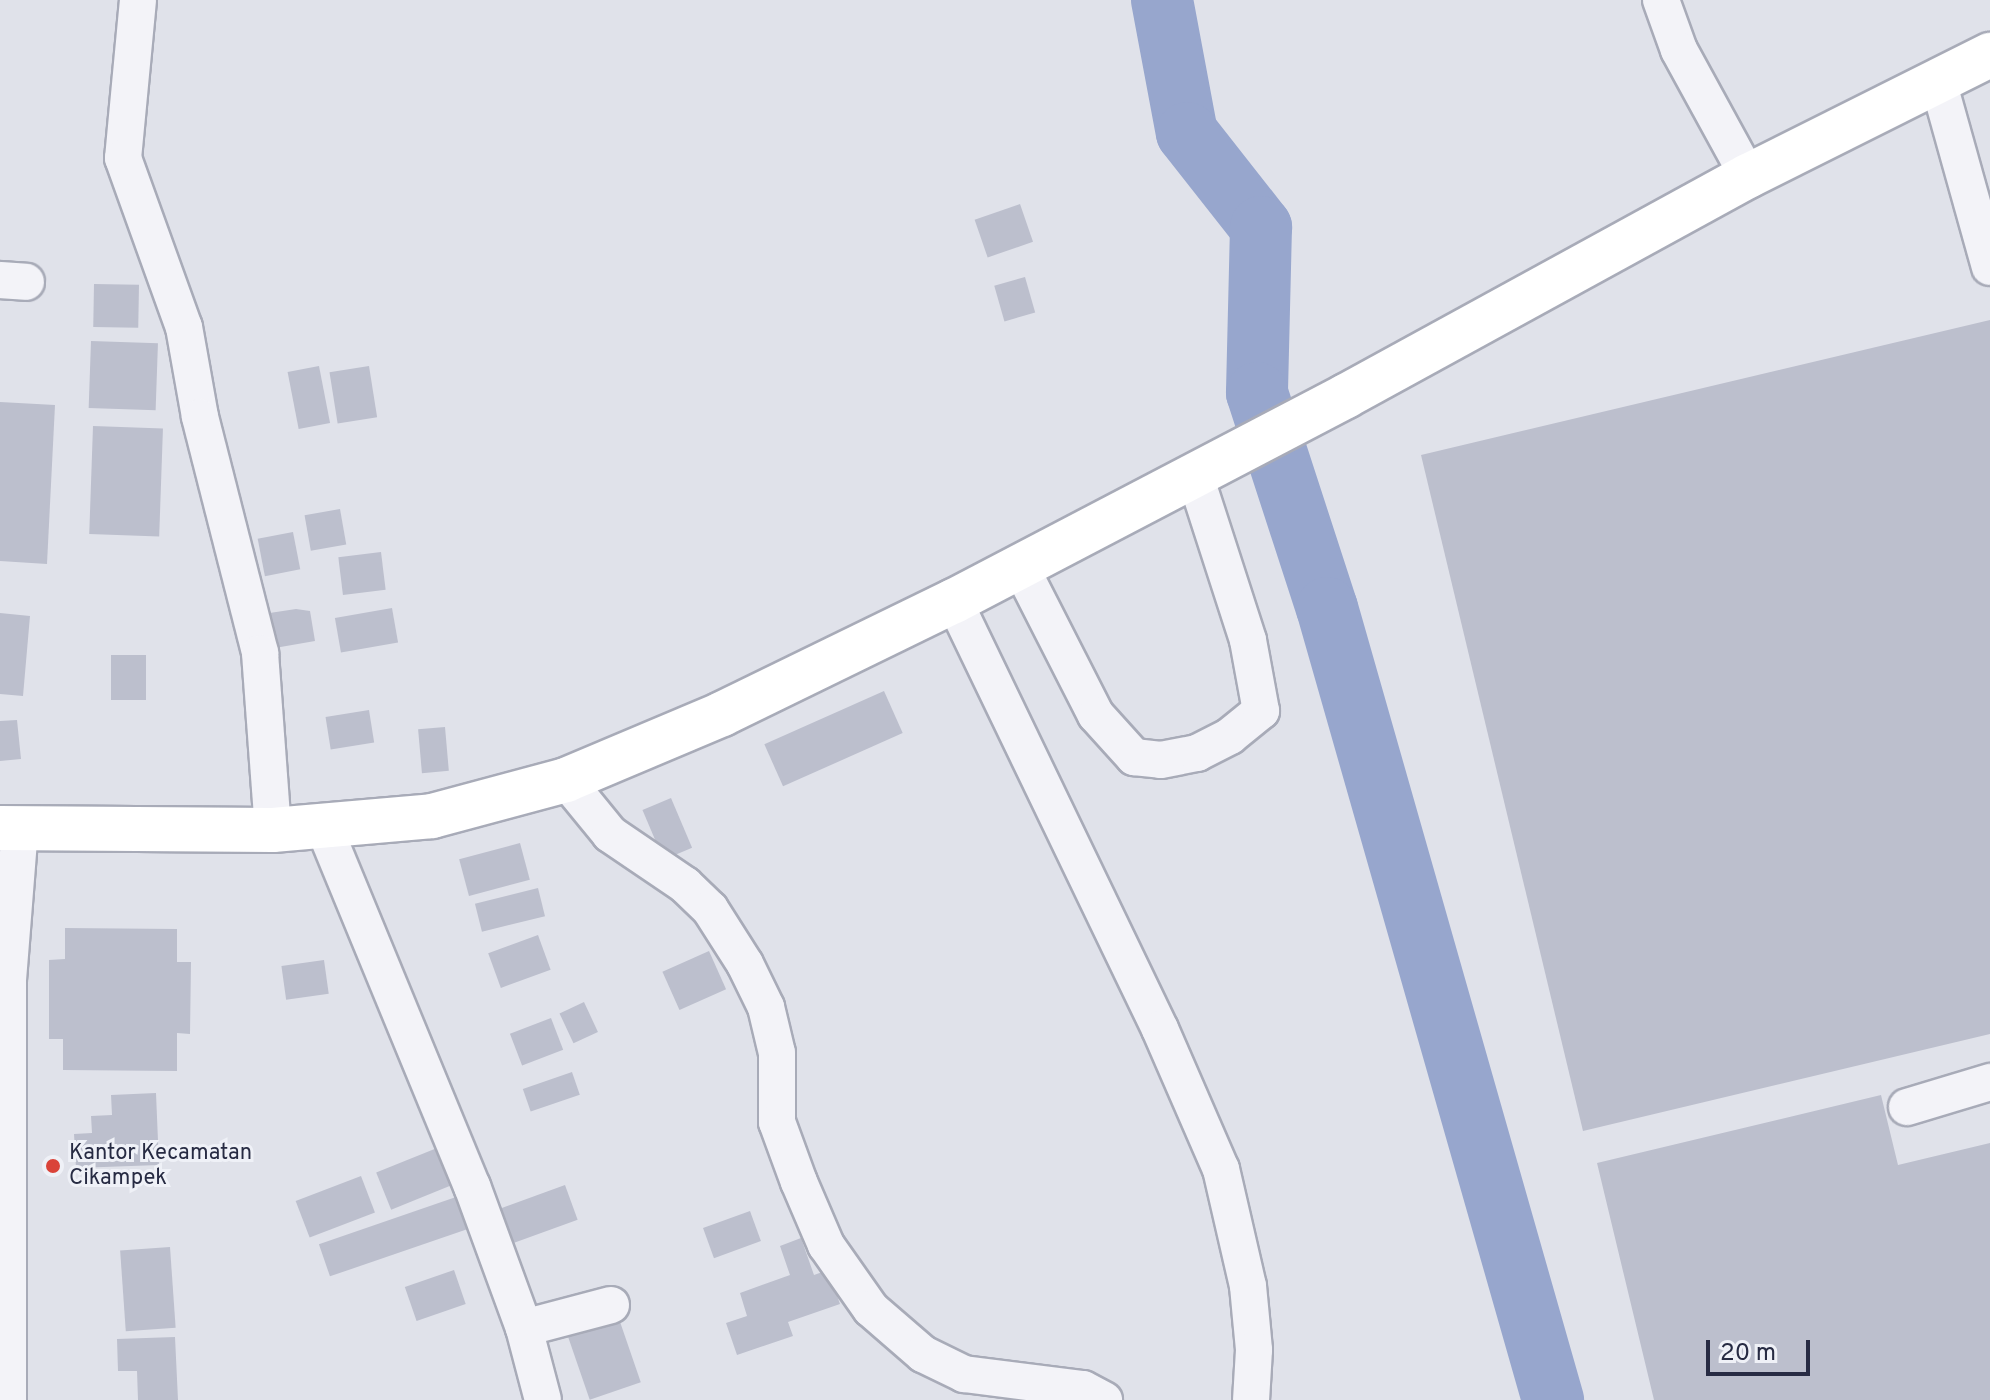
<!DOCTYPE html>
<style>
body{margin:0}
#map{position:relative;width:1990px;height:1400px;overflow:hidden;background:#e0e2ea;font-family:Overpass,sans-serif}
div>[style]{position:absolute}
.river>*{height:62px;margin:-31px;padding:0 31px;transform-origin:31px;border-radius:31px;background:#97a6cd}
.building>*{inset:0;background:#bcbfcd;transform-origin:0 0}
.roads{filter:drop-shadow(2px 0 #a8abb8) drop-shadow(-2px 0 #a8abb8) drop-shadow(0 2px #a8abb8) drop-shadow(0 -2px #a8abb8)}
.minor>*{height:36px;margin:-18px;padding:0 18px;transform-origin:18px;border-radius:18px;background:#f3f3f8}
.highway>*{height:44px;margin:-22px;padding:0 22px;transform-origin:22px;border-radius:22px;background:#fff}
.dots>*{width:22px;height:22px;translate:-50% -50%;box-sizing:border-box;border:4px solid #eff1f7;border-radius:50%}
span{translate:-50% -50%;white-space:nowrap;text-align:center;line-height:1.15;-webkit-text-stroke:6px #eff1f7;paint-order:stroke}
.poi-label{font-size:22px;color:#272b43}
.left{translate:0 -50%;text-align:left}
.scale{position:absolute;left:1706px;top:1340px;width:104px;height:36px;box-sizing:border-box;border:4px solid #272b43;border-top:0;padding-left:10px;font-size:24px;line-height:28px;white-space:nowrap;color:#272b43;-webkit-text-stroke:6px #eff1f7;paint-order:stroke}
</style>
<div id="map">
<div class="river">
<div style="left:1162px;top:0;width:135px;rotate:79.4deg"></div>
<div style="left:1187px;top:133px;width:120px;rotate:51.8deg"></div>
<div style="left:1261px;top:227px;width:166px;rotate:91.4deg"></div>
<div style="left:1257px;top:393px;width:226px;rotate:72deg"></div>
<div style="left:1327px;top:608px;width:824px;rotate:74.07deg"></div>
</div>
<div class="building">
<div style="left:1020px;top:204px;width:40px;height:48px;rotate:71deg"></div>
<div style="left:1025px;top:277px;width:37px;height:32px;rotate:74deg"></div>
<div style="left:94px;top:284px;width:45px;height:43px;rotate:1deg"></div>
<div style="clip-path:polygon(1990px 320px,1990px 1034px,1583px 1131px,1421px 455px)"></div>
<div style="left:91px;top:341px;width:67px;height:67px;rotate:2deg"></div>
<div style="left:319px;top:366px;width:58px;height:32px;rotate:79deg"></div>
<div style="left:369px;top:366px;width:52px;height:40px;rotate:81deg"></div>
<div style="clip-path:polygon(0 402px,55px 405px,47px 564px,0 561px)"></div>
<div style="left:93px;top:426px;width:70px;height:108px;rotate:2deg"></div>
<div style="left:340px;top:509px;width:36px;height:36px;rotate:80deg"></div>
<div style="left:293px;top:532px;width:38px;height:36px;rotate:79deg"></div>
<div style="left:381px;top:552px;width:38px;height:43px;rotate:83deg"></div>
<div style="left:392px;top:608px;width:35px;height:58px;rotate:80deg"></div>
<div style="clip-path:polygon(296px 609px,310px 611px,315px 641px,269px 649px,263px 614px)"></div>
<div style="clip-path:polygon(0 613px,30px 616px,23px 696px,0 694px)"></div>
<div style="left:111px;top:655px;width:35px;height:45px"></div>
<div style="left:884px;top:691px;width:46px;height:131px;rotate:66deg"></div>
<div style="left:369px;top:710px;width:33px;height:44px;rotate:81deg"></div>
<div style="clip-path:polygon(17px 720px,21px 759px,0 761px,0 721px)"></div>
<div style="left:445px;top:727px;width:44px;height:27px;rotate:85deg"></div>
<div style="left:671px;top:798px;width:54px;height:31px;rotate:67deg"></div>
<div style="left:520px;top:843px;width:38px;height:63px;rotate:75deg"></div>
<div style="left:538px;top:888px;width:29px;height:65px;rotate:76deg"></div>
<div style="clip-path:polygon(65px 928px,177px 929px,177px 962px,191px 962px,190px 1034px,177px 1033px,177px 1071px,63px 1070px,63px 1039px,49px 1039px,49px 960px,65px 959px)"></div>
<div style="left:538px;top:935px;width:37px;height:53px;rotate:70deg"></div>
<div style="left:709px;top:951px;width:42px;height:51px;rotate:66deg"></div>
<div style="left:324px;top:960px;width:34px;height:43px;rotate:82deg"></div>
<div style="left:584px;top:1002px;width:33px;height:27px;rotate:65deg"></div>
<div style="left:551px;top:1018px;width:34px;height:44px;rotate:69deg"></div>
<div style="left:572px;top:1072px;width:24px;height:52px;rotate:71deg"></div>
<div style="clip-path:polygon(156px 1093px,159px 1165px,76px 1168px,74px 1134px,92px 1133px,91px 1116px,112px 1115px,111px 1095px)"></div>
<div style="clip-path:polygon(1881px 1095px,1898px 1165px,1990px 1143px,1990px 1400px,1654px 1400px,1597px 1163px)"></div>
<div style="left:442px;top:1146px;width:40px;height:71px;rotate:68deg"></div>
<div style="left:361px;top:1176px;width:39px;height:70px;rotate:69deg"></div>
<div style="left:565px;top:1185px;width:37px;height:81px;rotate:70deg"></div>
<div style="left:456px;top:1197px;width:34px;height:145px;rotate:71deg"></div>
<div style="left:750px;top:1211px;width:32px;height:50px;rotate:70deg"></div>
<div style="clip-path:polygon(801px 1238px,814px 1275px,828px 1270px,840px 1304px,788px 1322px,793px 1336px,737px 1355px,726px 1323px,747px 1316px,740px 1293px,790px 1275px,780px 1246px)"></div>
<div style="left:170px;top:1247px;width:81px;height:50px;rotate:86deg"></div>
<div style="left:454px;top:1270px;width:36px;height:52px;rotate:71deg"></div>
<div style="left:618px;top:1316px;width:70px;height:54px;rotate:71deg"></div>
<div style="clip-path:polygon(175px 1337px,178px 1400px,138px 1400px,137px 1371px,118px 1371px,117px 1339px)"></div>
</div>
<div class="roads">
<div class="minor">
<div style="left:138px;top:0;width:159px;rotate:95.4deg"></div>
<div style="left:123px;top:158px;width:180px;rotate:70.2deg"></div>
<div style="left:184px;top:327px;width:91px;rotate:79.9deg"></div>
<div style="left:200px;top:417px;width:244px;rotate:75.7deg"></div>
<div style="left:260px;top:653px;width:177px;rotate:85.8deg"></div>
<div style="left:1661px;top:0;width:53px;rotate:70.2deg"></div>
<div style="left:1679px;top:50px;width:144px;rotate:61.3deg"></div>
<div style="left:1938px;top:81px;width:193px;rotate:74.4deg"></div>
<div style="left:0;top:280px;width:26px;rotate:4deg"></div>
<div style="left:1020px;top:566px;width:167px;rotate:63deg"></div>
<div style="left:1096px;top:715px;width:57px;rotate:47.9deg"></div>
<div style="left:1134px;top:757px;width:27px;rotate:6deg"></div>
<div style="left:1161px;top:760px;width:37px;rotate:-11deg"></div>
<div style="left:1197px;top:753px;width:37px;rotate:-27deg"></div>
<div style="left:1230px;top:736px;width:40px;rotate:-39deg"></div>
<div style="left:1261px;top:711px;width:72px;rotate:-100.4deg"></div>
<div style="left:1248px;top:640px;width:172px;rotate:-107.9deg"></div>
<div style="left:954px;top:601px;width:475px;rotate:64.3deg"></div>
<div style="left:1160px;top:1029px;width:153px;rotate:66.5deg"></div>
<div style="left:1221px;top:1169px;width:120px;rotate:77deg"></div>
<div style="left:1248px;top:1286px;width:64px;rotate:84.6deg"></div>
<div style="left:1254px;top:1350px;width:50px;rotate:93.4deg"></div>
<div style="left:566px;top:780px;width:70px;rotate:50.8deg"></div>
<div style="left:610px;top:834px;width:91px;rotate:34.2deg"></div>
<div style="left:685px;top:885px;width:35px;rotate:44deg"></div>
<div style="left:710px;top:909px;width:65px;rotate:57.5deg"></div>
<div style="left:745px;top:964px;width:48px;rotate:64deg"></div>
<div style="left:766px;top:1007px;width:47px;rotate:76.6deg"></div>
<div style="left:777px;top:1053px;width:69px;rotate:90deg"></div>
<div style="left:777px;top:1122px;width:64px;rotate:69.9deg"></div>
<div style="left:799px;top:1182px;width:69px;rotate:66.8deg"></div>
<div style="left:826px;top:1245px;width:78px;rotate:54.9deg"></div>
<div style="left:871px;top:1309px;width:69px;rotate:40.9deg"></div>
<div style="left:923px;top:1354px;width:46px;rotate:26deg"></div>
<div style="left:964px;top:1374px;width:120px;rotate:7.2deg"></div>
<div style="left:1083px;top:1389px;width:24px;rotate:28deg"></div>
<div style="left:323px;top:825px;width:391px;rotate:67.6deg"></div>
<div style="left:472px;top:1186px;width:151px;rotate:69.9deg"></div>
<div style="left:524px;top:1328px;width:74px;rotate:75.2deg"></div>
<div style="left:1907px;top:1107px;width:87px;rotate:-16.8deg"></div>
<div style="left:524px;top:1328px;width:90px;rotate:-14.8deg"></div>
<div style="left:8px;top:1400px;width:420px;rotate:-90deg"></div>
<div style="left:8px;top:980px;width:152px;rotate:-85.5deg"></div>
</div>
<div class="highway">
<div style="left:0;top:828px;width:273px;rotate:0.4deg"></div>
<div style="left:273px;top:830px;width:160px;rotate:-5deg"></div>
<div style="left:432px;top:816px;width:139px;rotate:-15deg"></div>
<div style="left:566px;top:780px;width:169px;rotate:-22.9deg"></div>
<div style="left:722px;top:714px;width:258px;rotate:-26deg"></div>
<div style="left:954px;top:601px;width:442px;rotate:-27.6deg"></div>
<div style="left:1346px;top:396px;width:458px;rotate:-28.7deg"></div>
<div style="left:1748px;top:176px;width:271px;rotate:-26.6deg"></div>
</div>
</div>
<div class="dots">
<div style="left:53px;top:1166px;background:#da4339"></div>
</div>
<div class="poi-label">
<span class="left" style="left:69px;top:1166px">Kantor Kecamatan<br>Cikampek</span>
</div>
<div class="scale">20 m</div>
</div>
